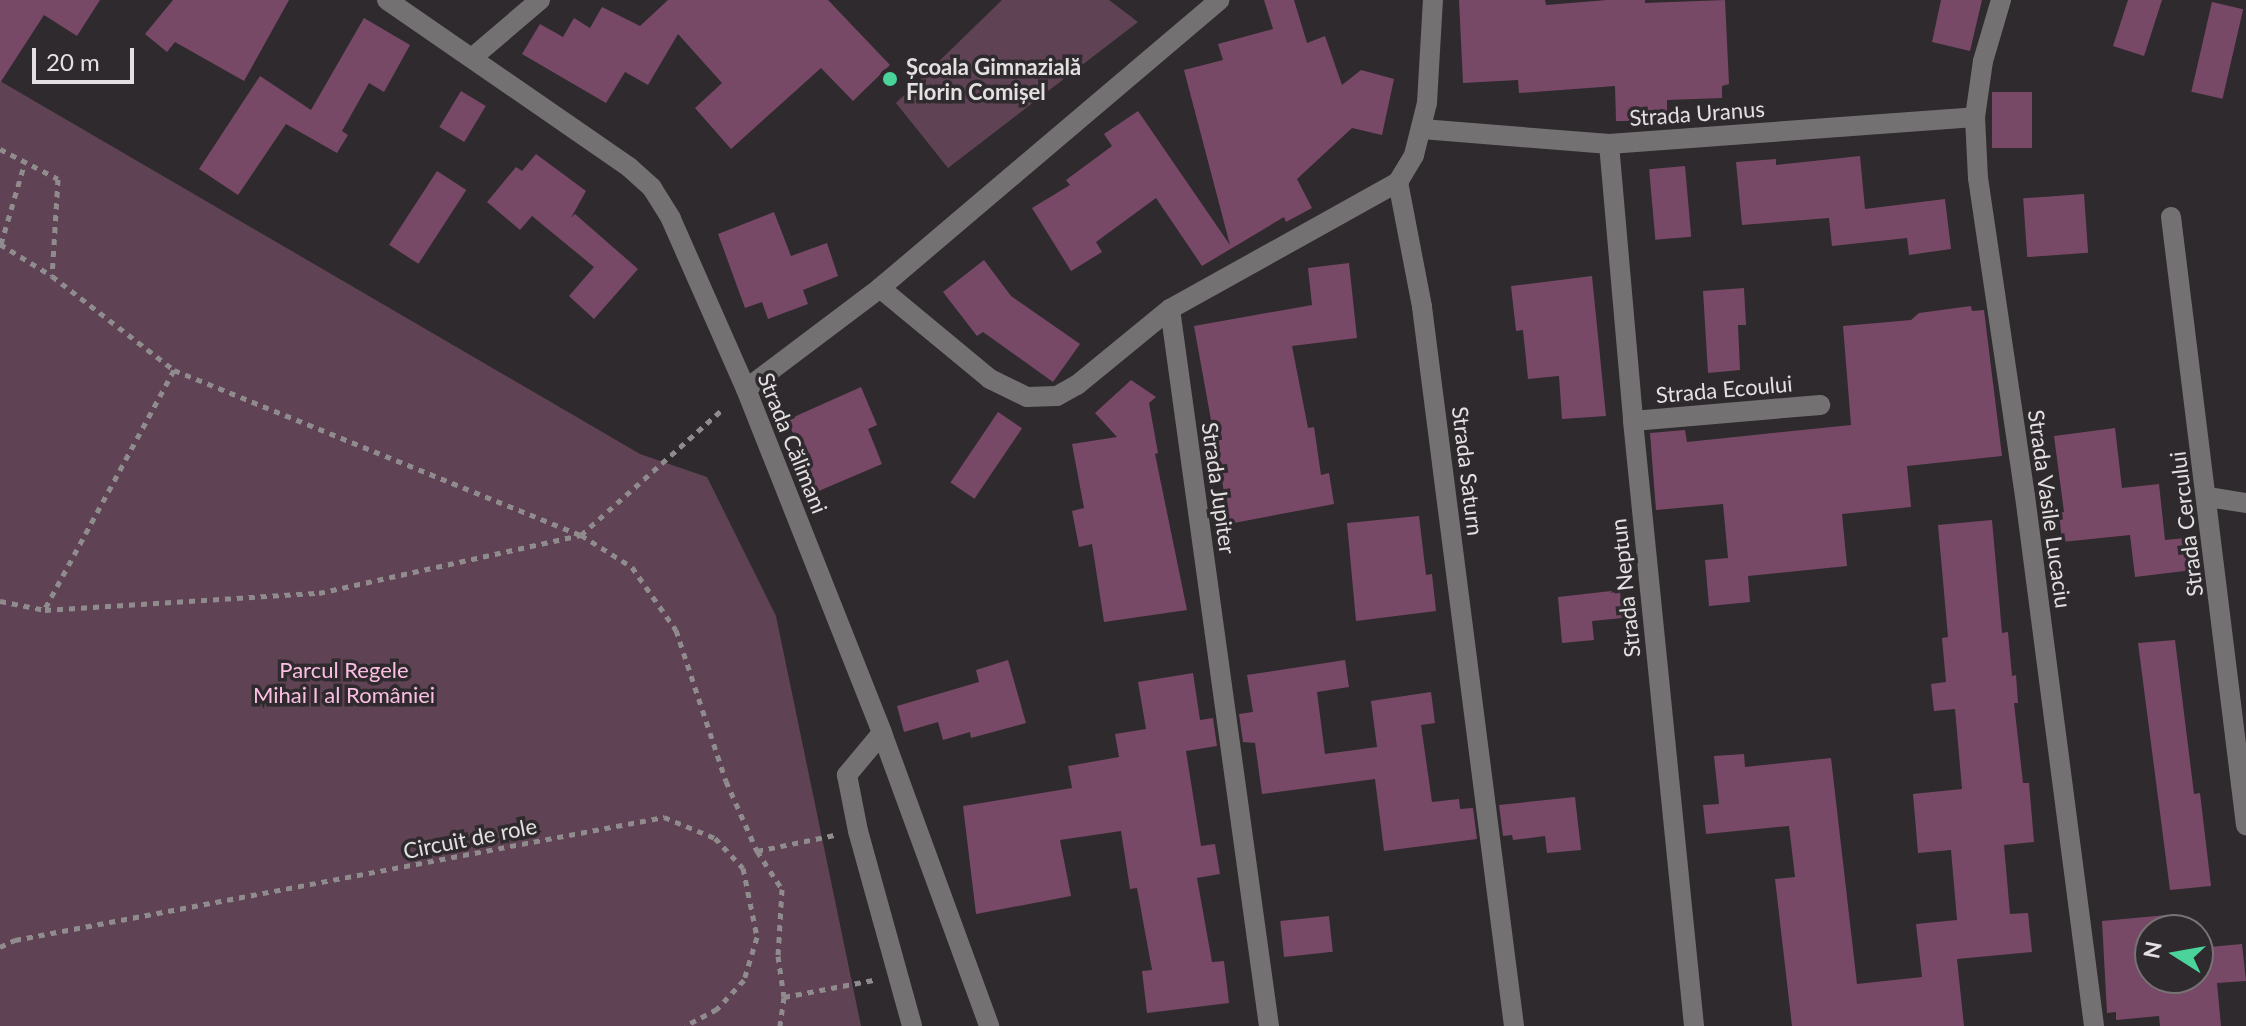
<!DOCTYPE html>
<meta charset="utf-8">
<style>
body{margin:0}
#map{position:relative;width:2246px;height:1026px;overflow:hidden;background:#2f2a2d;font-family:Lato,sans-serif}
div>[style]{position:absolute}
.green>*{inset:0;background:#5f4354}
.building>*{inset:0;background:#784966;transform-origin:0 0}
.path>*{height:5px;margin-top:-2.5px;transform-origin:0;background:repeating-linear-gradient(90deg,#908c8e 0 6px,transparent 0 12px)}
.minor>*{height:20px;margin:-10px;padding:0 10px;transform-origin:10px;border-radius:10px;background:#747173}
.dots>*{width:22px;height:22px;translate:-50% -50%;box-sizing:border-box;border:4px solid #2f2a2d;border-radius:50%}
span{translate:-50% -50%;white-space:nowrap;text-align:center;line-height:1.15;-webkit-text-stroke:7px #2f2a2d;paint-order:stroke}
.poi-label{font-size:22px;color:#e3e0e2;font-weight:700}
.left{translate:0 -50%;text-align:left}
.street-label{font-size:22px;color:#e3e0e2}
.park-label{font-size:22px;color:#fcbfe4}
.north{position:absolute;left:2134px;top:914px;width:80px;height:80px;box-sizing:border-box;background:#2f2a2d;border:2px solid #777375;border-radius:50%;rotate:281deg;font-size:22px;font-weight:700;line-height:32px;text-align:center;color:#e3e0e2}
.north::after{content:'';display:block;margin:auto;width:28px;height:36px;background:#4ad49c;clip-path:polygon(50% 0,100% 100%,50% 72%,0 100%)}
.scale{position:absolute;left:32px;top:48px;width:102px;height:36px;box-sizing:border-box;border:4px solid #e3e0e2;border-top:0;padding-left:10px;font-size:24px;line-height:28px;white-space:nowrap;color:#e3e0e2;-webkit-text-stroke:6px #2f2a2d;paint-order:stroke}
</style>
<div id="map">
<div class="green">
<div style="clip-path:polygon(1002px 0,1109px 0,1138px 22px,948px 168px,896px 103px)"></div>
<div style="clip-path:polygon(0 81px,640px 454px,707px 477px,776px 616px,861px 1026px,0 1026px)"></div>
</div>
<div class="building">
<div style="clip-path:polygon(0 0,100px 0,77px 36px,44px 15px,0 83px)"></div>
<div style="clip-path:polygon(173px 0,289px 0,244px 81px,175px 42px,167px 52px,145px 34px)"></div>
<div style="clip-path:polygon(668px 0,828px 0,890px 65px,853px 101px,821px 68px,731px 149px,695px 108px,722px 83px,678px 34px,648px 85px,625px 72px,606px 103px,522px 54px,540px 24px,563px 37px,574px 18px,590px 28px,602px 7px,640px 26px)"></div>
<div style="clip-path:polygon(1264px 0,1294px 0,1307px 43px,1325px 36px,1342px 85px,1361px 70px,1394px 79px,1382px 135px,1352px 128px,1297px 179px,1312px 208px,1286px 222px,1284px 217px,1202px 266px,1156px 198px,1096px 242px,1102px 252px,1071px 271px,1032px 208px,1070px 185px,1066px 180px,1112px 146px,1104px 134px,1138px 111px,1230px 245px,1184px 70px,1223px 60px,1218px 44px,1273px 29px)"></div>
<div style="clip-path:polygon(1459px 0,1545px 0,1546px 5px,1607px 0,1645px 0,1645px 3px,1725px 0,1729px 84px,1722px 86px,1722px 98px,1667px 100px,1667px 121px,1616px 121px,1615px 86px,1519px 93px,1518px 80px,1463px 83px)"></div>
<div style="clip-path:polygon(1941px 0,1982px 0,1970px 51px,1932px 42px)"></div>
<div style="clip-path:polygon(2128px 0,2162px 0,2144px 56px,2113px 46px)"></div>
<div style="left:2212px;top:2px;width:32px;height:92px;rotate:13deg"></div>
<div style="clip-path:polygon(364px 18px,410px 45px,384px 92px,369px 83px,342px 131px,348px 135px,337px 153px,286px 124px,238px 195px,199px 169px,260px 76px,311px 110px)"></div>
<div style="left:461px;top:91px;width:29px;height:42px;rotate:31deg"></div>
<div style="left:1992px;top:92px;width:40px;height:56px"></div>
<div style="clip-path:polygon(536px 154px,586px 191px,571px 218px,575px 214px,638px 269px,594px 319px,569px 296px,594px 267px,532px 216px,520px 230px,487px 202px,516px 167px,522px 171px)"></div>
<div style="clip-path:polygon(1860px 156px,1865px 209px,1945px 199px,1951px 249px,1909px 255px,1907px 238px,1832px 246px,1829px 218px,1742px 225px,1736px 162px,1776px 159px,1776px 165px)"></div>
<div style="left:1685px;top:166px;width:71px;height:36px;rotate:85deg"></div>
<div style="left:437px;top:171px;width:35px;height:88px;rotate:33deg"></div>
<div style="left:2084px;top:194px;width:59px;height:61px;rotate:86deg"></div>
<div style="clip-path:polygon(774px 212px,791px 256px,827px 243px,838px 276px,803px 290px,808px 304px,768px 319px,762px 302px,745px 308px,718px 234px)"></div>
<div style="clip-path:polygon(984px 260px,1011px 296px,1080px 344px,1053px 382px,983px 332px,977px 336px,943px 292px)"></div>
<div style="clip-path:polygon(1349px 263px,1357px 338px,1292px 346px,1308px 428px,1314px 427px,1321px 475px,1329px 473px,1334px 504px,1223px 525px,1217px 494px,1224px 492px,1194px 326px,1312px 305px,1308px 268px)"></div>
<div style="clip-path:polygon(1592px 276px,1606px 416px,1562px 419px,1559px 376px,1528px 379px,1523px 330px,1516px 331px,1511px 286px)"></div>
<div style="clip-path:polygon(1744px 288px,1746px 325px,1738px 325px,1740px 370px,1708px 373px,1703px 291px)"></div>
<div style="clip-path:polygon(1971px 306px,1972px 311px,1984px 310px,2002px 456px,1907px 466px,1911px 507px,1842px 514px,1847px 566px,1748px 576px,1750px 602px,1709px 606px,1705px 560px,1728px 558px,1723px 504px,1656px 510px,1650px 433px,1685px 430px,1687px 442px,1851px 425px,1843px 326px,1911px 320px,1919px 313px)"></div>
<div style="clip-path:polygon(1131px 380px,1156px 397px,1149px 403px,1158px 453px,1155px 454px,1187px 610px,1104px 622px,1092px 544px,1079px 547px,1072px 511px,1084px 508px,1072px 444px,1117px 437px,1095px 413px)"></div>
<div style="clip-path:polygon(861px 387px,877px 425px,868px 429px,882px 464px,814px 493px,802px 466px,807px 464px,787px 420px)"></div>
<div style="left:998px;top:412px;width:29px;height:85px;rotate:34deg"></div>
<div style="clip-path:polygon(2115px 428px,2122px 488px,2159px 484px,2165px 540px,2197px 537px,2201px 569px,2135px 577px,2130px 535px,2062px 542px,2059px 513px,2064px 512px,2054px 436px)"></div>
<div style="clip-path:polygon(1419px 516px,1426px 575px,1432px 574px,1436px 611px,1356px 621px,1347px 523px)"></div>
<div style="clip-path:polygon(1992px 520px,2002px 633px,2008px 632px,2012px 676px,2016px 675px,2018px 703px,2014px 703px,2023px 783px,2029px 783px,2034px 842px,2004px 845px,2010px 914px,2028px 913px,2032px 952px,1957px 959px,1964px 1026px,1792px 1026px,1775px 879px,1795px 877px,1789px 826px,1706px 834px,1703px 805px,1719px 804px,1714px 756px,1744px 754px,1745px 767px,1831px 758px,1857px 984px,1922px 977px,1916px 924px,1957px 920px,1951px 850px,1918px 853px,1913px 794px,1962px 789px,1955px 709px,1934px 711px,1931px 684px,1946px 682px,1942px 638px,1948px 637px,1938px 525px)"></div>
<div style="clip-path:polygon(1620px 590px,1622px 618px,1592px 621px,1594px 640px,1562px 643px,1558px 597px)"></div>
<div style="clip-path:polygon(2175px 640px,2194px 794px,2200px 793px,2211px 886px,2170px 890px,2138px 643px)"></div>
<div style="clip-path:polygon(1008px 660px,1026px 723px,971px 738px,970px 732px,943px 740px,938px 722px,904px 732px,897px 706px,979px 682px,976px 670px)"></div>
<div style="clip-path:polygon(1345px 660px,1349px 687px,1317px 692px,1325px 754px,1377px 747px,1371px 701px,1431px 692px,1435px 723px,1421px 725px,1432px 802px,1459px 799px,1460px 809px,1473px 808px,1477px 839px,1384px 851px,1375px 779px,1262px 794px,1255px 743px,1243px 742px,1239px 714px,1253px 712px,1247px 675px)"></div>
<div style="clip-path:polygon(1193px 673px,1200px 720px,1213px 718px,1217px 746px,1186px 751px,1201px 846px,1215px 844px,1220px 874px,1197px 878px,1212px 962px,1224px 961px,1229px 1003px,1147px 1013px,1142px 971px,1152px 970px,1137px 888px,1130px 889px,1121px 831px,1060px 840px,1071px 896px,976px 914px,963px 806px,1072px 788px,1068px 766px,1119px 757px,1115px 734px,1146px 729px,1138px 682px)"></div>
<div style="clip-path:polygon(1575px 797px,1581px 850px,1547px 853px,1545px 836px,1513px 840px,1512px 835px,1503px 836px,1499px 805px)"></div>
<div style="clip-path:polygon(2167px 915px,2168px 930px,2150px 930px,2150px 978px,2198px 978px,2198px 948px,2242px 944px,2246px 981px,2217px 983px,2221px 1026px,2160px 1026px,2159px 1016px,2116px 1020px,2116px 1012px,2107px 1013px,2102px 921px)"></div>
<div style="left:1329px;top:916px;width:36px;height:49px;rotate:84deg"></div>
</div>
<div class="path">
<div style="left:0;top:149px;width:65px;rotate:27.3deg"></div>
<div style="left:58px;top:179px;width:97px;rotate:93.5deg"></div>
<div style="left:0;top:244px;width:61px;rotate:31.6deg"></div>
<div style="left:52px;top:276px;width:154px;rotate:37.6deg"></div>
<div style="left:174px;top:370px;width:272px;rotate:118.4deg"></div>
<div style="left:1px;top:244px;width:85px;rotate:-73.7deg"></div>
<div style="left:174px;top:370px;width:439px;rotate:22.1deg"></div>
<div style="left:581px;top:535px;width:191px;rotate:-41.6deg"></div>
<div style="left:0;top:601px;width:46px;rotate:11.3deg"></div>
<div style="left:45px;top:610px;width:275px;rotate:-3.6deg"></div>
<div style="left:319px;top:593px;width:268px;rotate:-12.5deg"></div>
<div style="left:581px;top:535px;width:60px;rotate:32.1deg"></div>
<div style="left:632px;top:567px;width:77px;rotate:55.1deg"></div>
<div style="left:676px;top:630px;width:159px;rotate:71.7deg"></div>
<div style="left:726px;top:781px;width:77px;rotate:66.1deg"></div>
<div style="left:757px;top:851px;width:45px;rotate:56.7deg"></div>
<div style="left:782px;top:889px;width:67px;rotate:93.4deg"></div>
<div style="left:778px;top:956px;width:41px;rotate:81.7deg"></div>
<div style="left:784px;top:997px;width:29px;rotate:98deg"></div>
<div style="left:757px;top:851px;width:79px;rotate:-11.7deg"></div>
<div style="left:0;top:947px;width:17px;rotate:-25deg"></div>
<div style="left:15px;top:940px;width:661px;rotate:-10.73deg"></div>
<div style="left:664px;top:817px;width:55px;rotate:22.4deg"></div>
<div style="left:715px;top:838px;width:41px;rotate:47deg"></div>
<div style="left:743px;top:868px;width:70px;rotate:78.5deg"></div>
<div style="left:757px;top:937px;width:45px;rotate:106.8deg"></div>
<div style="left:744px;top:980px;width:40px;rotate:133deg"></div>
<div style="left:717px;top:1009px;width:36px;rotate:152deg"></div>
<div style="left:784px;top:997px;width:91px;rotate:-10.8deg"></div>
</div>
<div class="minor">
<div style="left:387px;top:0;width:294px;rotate:34.6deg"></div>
<div style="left:629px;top:167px;width:31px;rotate:42deg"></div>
<div style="left:652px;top:188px;width:36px;rotate:58deg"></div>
<div style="left:671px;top:219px;width:186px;rotate:66.2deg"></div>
<div style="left:746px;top:389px;width:370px;rotate:68.4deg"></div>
<div style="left:882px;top:733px;width:312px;rotate:69.9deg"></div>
<div style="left:2001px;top:0;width:64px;rotate:106.4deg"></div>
<div style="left:1983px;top:61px;width:57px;rotate:98.1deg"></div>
<div style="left:1975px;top:117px;width:61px;rotate:87.2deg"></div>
<div style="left:1978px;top:178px;width:321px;rotate:81.6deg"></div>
<div style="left:2025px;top:496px;width:534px;rotate:82.58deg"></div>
<div style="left:473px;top:57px;width:88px;rotate:-40.4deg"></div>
<div style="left:1422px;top:129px;width:188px;rotate:4.6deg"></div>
<div style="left:1609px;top:144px;width:367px;rotate:-4.2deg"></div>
<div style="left:1609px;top:144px;width:278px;rotate:85deg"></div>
<div style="left:1633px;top:421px;width:608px;rotate:84.24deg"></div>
<div style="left:1398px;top:182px;width:127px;rotate:79.1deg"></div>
<div style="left:1422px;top:307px;width:725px;rotate:82.71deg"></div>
<div style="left:1398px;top:182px;width:31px;rotate:-59deg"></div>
<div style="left:1414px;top:155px;width:54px;rotate:-76deg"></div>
<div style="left:1427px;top:103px;width:103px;rotate:-86.7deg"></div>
<div style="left:2171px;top:217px;width:613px;rotate:82.97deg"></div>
<div style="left:880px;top:288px;width:143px;rotate:39.6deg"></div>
<div style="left:990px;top:379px;width:41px;rotate:25.9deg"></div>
<div style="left:1027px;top:397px;width:30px;rotate:-2deg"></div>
<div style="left:1057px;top:396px;width:23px;rotate:-29deg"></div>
<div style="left:1077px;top:385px;width:120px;rotate:-39.3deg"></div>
<div style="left:1170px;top:309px;width:261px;rotate:-29.1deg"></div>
<div style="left:1170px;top:309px;width:724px;rotate:82.14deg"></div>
<div style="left:746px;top:389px;width:168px;rotate:-37deg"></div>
<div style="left:880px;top:288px;width:445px;rotate:-40.3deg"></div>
<div style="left:1633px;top:421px;width:188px;rotate:-4.9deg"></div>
<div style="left:2208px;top:497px;width:38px;rotate:9deg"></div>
<div style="left:882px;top:733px;width:55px;rotate:129.8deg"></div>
<div style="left:847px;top:775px;width:57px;rotate:78.9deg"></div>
<div style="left:858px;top:831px;width:202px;rotate:74.5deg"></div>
</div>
<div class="dots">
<div style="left:890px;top:79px;background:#4ad49c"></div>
</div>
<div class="poi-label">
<span class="left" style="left:906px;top:79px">Școala Gimnazială<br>Florin Comișel</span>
</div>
<div class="street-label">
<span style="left:1697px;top:113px;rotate:-4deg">Strada Uranus</span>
<span style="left:1724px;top:389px;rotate:-5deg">Strada Ecoului</span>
<span style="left:793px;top:443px;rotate:68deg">Strada Călimani</span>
<span style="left:1468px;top:471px;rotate:83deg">Strada Saturn</span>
<span style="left:1219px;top:488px;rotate:82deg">Strada Jupiter</span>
<span style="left:2050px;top:509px;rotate:82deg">Strada Vasile Lucaciu</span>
<span style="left:2186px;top:524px;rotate:-97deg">Strada Cercului</span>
<span style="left:1625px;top:588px;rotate:-96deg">Strada Neptun</span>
<span style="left:470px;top:838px;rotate:-11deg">Circuit de role</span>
</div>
<div class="park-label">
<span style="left:344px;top:682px">Parcul Regele<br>Mihai I al României</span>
</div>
<div class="north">N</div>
<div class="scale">20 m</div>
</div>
